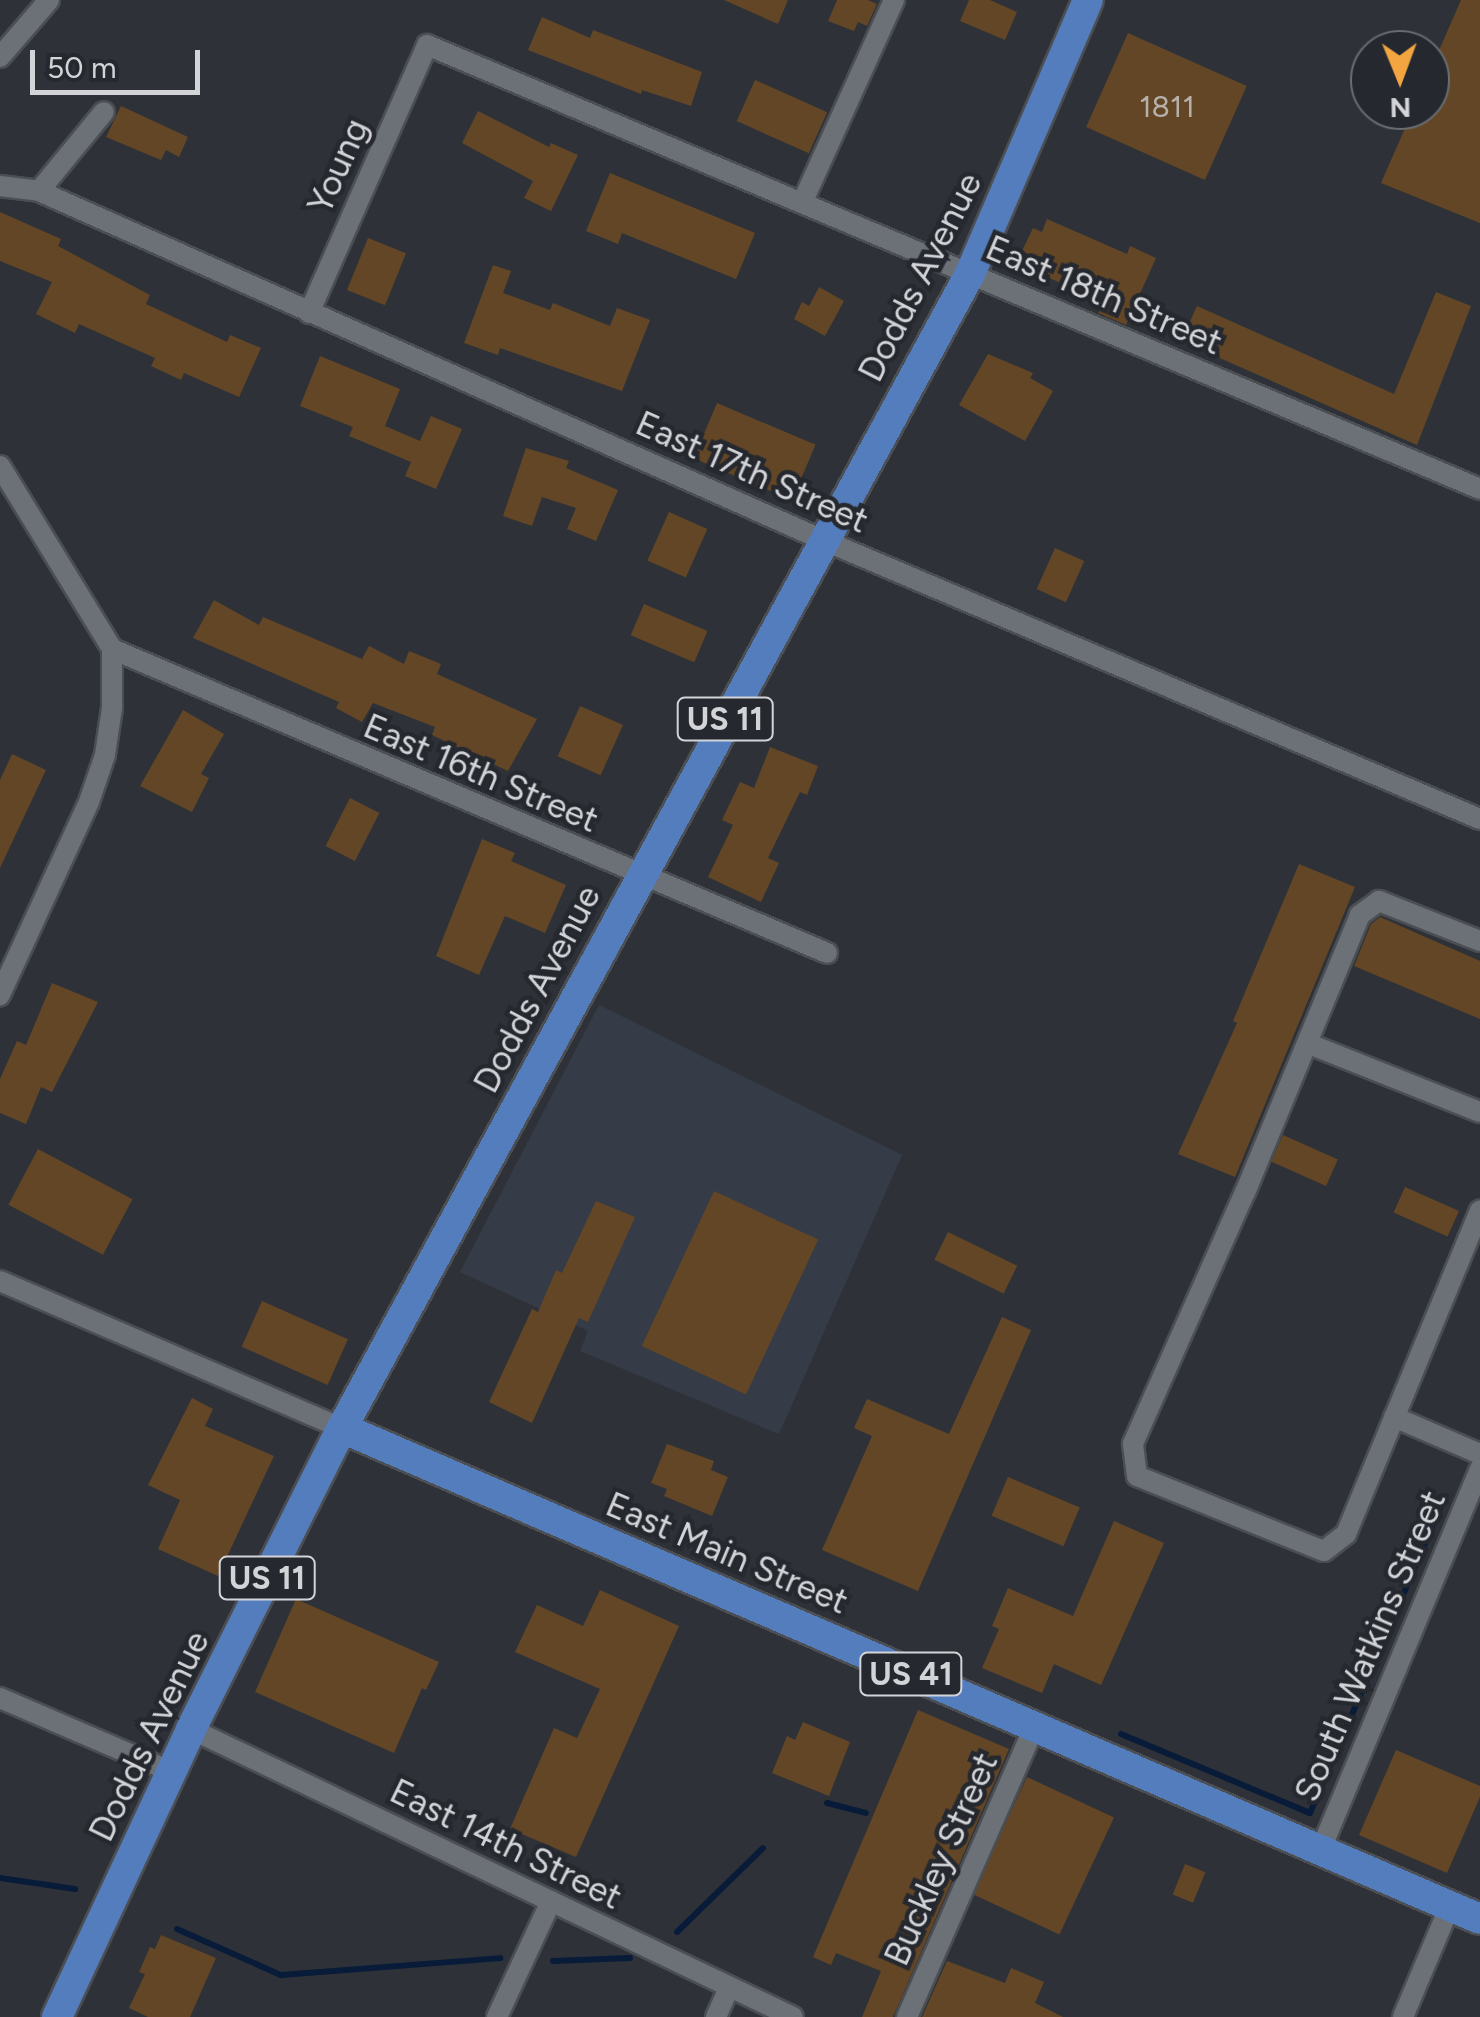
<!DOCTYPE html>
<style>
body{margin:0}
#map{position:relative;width:1480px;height:2017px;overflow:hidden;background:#2e3238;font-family:Figtree,sans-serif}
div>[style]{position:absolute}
.built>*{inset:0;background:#353c47}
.stream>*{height:6px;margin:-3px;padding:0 3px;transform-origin:3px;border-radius:3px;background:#081b38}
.building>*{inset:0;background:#634625;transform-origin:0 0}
.roads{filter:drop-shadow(2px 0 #4b4e53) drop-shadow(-2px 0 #4b4e53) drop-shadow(0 2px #4b4e53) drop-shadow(0 -2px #4b4e53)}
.street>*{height:20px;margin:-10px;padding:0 10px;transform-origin:10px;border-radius:10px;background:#6c7077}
.primary>*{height:30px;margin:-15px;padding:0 15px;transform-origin:15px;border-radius:15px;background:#547dbd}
span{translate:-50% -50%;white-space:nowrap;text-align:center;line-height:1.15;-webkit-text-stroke:9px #25282e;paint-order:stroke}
.number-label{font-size:30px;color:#b6b0ab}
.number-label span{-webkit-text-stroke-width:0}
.shield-label span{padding:2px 8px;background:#25282e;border:2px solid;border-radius:8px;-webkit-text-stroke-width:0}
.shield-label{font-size:32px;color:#d2d4d8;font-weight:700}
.street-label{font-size:35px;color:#d2d4d8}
.north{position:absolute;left:1350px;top:30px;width:100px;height:100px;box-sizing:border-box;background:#25282e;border:2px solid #6a6d72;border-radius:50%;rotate:179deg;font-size:28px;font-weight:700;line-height:40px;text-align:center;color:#d2d4d8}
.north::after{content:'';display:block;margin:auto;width:35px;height:45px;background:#f2a541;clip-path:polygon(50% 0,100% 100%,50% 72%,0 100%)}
.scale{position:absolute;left:30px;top:50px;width:170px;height:45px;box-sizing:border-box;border:5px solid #d2d4d8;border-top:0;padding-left:12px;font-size:30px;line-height:35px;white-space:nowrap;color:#d2d4d8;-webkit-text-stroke:8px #25282e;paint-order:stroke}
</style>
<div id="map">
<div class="built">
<div style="clip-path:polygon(599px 1005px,902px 1155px,779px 1434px,580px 1351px,588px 1331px,460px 1272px)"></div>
</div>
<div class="stream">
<div style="left:1121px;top:1734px;width:205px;rotate:22.7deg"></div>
<div style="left:1310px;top:1813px;width:344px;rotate:-66.9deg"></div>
<div style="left:827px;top:1803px;width:40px;rotate:14.4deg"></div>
<div style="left:0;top:1878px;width:76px;rotate:8.3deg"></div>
<div style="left:177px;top:1929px;width:114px;rotate:23.9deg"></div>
<div style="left:281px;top:1975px;width:220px;rotate:-4.4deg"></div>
<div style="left:677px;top:1932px;width:120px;rotate:-44.3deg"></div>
<div style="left:553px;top:1961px;width:77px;rotate:-2.2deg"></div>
</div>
<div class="building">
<div style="clip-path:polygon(724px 0,788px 0,778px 24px)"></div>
<div style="clip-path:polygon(837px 0,868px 0,877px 4px,867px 26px,858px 22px,854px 31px,828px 21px)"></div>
<div style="clip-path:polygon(969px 0,990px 0,1017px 12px,1005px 40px,960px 21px)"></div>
<div style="clip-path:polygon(1461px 0,1480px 0,1480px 223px,1381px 183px,1413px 110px,1430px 110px,1430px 71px)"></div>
<div style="clip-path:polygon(542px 17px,590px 38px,593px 30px,702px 72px,691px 106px,642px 90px,641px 94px,528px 50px)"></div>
<div style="left:1128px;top:33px;width:130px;height:103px;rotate:24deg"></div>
<div style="left:755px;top:80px;width:79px;height:45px;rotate:24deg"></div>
<div style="clip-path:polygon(121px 106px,188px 137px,179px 157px,166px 150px,161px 160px,106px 137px)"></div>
<div style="clip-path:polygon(478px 111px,549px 147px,551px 143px,578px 155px,551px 211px,524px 198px,533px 181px,462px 143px)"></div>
<div style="clip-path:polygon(610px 173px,755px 233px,736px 279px,622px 233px,618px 244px,586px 231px)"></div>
<div style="clip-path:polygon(0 212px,61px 239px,58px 246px,150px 295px,146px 304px,227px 342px,230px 335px,261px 348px,239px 397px,184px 373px,181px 380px,151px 366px,155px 358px,79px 324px,75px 333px,36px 314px,52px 282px,0 261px)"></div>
<div style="clip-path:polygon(1047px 219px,1127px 254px,1130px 246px,1156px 258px,1126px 325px,1098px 313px,1104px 302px,1029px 269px,1035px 257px,1022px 251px,1033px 228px,1042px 232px)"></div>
<div style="left:368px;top:238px;width:41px;height:56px;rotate:22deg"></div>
<div style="clip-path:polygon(493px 265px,511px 271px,503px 293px,550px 310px,553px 303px,610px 326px,617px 308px,650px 320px,622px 391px,500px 348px,498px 355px,464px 343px)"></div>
<div style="clip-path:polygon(819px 287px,844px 301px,825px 336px,794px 319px,802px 302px,809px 306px)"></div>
<div style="clip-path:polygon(1436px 292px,1471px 306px,1417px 445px,1181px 341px,1197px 306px,1394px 394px)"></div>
<div style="clip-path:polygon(988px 354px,1033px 373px,1030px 378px,1053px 391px,1025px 441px,959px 405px)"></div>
<div style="clip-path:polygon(320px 356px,400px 389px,385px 426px,420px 441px,431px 416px,462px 429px,436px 489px,405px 476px,411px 462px,349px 436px,353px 427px,300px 406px)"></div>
<div style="left:717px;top:403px;width:107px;height:60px;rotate:23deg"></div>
<div style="clip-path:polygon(526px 448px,569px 461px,566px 468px,618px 490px,596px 541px,567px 529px,576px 508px,542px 497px,532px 526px,503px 516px)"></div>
<div style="left:669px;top:512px;width:42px;height:53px;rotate:24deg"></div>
<div style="left:1055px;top:548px;width:32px;height:45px;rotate:24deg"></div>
<div style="clip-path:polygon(214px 600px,259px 625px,263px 617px,362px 659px,369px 646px,404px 664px,409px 651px,441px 664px,437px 674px,537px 719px,508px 771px,432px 735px,435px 727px,373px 703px,362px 722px,336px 708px,339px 702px,193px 638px)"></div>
<div style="left:644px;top:604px;width:69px;height:34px;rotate:23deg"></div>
<div style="left:580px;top:706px;width:47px;height:55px;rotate:24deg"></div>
<div style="clip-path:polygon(183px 710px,224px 734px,201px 774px,209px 778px,192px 812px,140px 786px)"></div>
<div style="clip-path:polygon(770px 747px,818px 766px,807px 795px,800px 792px,768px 858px,779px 863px,761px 902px,708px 877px,733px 825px,722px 820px,740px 782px,754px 788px)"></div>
<div style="clip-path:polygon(12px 754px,46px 770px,0 868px,0 780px)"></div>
<div style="left:350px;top:798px;width:33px;height:54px;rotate:27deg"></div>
<div style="clip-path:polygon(482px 839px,515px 853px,511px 861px,566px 885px,545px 933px,505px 916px,479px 975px,436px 956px)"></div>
<div style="clip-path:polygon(1299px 864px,1355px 887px,1235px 1177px,1178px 1154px,1237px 1023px,1233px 1021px)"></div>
<div style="clip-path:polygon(1380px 917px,1480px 961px,1480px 1019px,1354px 966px,1371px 924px)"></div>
<div style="clip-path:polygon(52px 983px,98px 1002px,52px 1092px,41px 1087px,26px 1124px,0 1113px,0 1079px,17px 1041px,26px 1045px)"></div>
<div style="left:1283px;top:1135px;width:60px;height:29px;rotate:24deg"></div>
<div style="left:38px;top:1149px;width:107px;height:63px;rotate:28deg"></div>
<div style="left:1405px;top:1187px;width:59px;height:28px;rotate:24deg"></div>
<div style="left:714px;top:1191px;width:115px;height:171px;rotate:25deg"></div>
<div style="clip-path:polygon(596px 1201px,635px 1217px,588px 1322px,579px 1318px,532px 1423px,489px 1402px,532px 1309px,538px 1312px,556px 1270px,562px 1273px)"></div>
<div style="left:948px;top:1232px;width:77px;height:31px;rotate:26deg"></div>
<div style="left:262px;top:1301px;width:94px;height:50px;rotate:24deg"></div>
<div style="clip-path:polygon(1002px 1317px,1031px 1330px,918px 1591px,822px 1550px,872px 1436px,854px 1428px,867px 1399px,949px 1434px)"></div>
<div style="clip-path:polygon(192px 1398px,213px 1409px,205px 1426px,274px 1456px,218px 1576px,158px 1549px,180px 1500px,148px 1485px)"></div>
<div style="clip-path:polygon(667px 1444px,714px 1461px,711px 1470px,728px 1477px,712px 1516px,664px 1496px,667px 1489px,651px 1483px)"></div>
<div style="left:1008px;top:1477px;width:78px;height:42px;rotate:23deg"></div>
<div style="clip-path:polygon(1114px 1521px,1164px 1543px,1101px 1685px,1054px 1664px,1042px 1693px,982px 1668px,999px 1629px,992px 1626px,1008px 1588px,1073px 1616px)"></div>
<div style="clip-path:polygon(600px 1590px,679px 1626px,576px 1857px,510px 1829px,554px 1728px,577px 1738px,600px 1689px,515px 1652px,537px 1605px,583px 1626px)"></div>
<div style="clip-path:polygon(296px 1599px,439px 1662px,426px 1690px,422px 1688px,394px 1753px,255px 1692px)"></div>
<div style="clip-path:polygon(918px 1710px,1009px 1749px,893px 2017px,862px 2017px,881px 1971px,836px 1953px,831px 1965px,813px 1957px)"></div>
<div style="clip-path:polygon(803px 1722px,850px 1742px,829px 1796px,772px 1773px,787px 1736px,795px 1740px)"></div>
<div style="clip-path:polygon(1396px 1750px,1480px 1786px,1480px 1797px,1447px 1873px,1359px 1835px)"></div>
<div style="left:1027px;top:1777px;width:96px;height:129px;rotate:25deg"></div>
<div style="left:1185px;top:1864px;width:22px;height:33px;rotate:22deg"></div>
<div style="clip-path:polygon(161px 1935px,216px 1958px,190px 2017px,148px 2017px,129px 2008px,145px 1974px,139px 1972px,150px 1947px,155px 1949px)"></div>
<div style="clip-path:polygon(947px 1961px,1005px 1983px,1011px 1968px,1044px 1982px,1035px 2003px,1063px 2017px,922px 2017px)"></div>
</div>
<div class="roads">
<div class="street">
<div style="left:0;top:57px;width:75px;rotate:-49.3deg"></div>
<div style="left:0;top:186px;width:39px;rotate:7deg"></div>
<div style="left:39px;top:191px;width:858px;rotate:24deg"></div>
<div style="left:823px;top:540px;width:714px;rotate:23.01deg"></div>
<div style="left:39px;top:191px;width:102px;rotate:-50.6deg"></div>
<div style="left:802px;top:203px;width:223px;rotate:-65.6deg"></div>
<div style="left:309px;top:313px;width:293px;rotate:-66.2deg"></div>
<div style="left:427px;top:45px;width:1143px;rotate:22.86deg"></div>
<div style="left:0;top:466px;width:215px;rotate:58.5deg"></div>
<div style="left:112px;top:649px;width:59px;rotate:90deg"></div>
<div style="left:112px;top:708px;width:48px;rotate:98.5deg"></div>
<div style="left:105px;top:755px;width:50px;rotate:108.8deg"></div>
<div style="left:89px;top:802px;width:213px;rotate:114.8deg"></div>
<div style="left:112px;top:649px;width:777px;rotate:23.03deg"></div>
<div style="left:1480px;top:941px;width:109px;rotate:-158.4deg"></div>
<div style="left:1379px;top:901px;width:24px;rotate:144deg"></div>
<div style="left:1360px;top:915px;width:300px;rotate:112.5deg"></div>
<div style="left:1245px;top:1192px;width:276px;rotate:114deg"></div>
<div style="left:1133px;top:1444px;width:32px;rotate:83deg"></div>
<div style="left:1137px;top:1476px;width:201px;rotate:21.9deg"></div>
<div style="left:1324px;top:1551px;width:28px;rotate:-38deg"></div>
<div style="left:1346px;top:1534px;width:350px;rotate:-67.5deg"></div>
<div style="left:1309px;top:1044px;width:184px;rotate:21.7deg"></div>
<div style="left:0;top:1281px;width:372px;rotate:23.3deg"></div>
<div style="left:1394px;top:1417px;width:94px;rotate:23.3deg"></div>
<div style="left:0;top:1698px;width:187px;rotate:23.3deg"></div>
<div style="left:191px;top:1729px;width:667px;rotate:25.57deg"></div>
<div style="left:1321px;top:1849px;width:413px;rotate:-67.3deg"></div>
<div style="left:497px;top:2017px;width:128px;rotate:-65deg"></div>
<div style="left:716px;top:2017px;width:32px;rotate:-66deg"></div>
<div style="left:907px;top:2017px;width:317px;rotate:-66.3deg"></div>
<div style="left:1403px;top:2017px;width:121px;rotate:-67.1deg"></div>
</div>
<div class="primary">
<div style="left:342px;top:1428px;width:1239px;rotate:23.34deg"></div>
<div style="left:57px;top:2017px;width:318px;rotate:-65deg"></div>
<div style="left:191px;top:1729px;width:337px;rotate:-63.4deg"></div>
<div style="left:342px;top:1428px;width:1314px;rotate:-61.45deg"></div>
<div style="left:970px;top:274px;width:298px;rotate:-66.7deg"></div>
</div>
</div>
<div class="number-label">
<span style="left:1167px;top:107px">1811</span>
</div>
<div class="shield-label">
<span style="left:725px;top:719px">US 11</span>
<span style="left:267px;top:1578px">US 11</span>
<span style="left:911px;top:1674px">US 41</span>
</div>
<div class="street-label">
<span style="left:338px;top:166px;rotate:-66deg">Young</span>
<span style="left:920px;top:277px;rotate:-63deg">Dodds Avenue</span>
<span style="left:1104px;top:295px;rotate:23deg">East 18th Street</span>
<span style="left:752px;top:472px;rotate:24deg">East 17th Street</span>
<span style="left:481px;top:773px;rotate:23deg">East 16th Street</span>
<span style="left:537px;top:989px;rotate:-62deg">Dodds Avenue</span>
<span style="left:727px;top:1553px;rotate:23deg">East Main Street</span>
<span style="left:1370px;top:1646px;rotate:-67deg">South Watkins Street</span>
<span style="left:149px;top:1736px;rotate:-64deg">Dodds Avenue</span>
<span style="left:506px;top:1844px;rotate:26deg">East 14th Street</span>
<span style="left:941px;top:1859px;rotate:-66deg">Buckley Street</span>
</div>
<div class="north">N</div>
<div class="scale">50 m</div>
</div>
